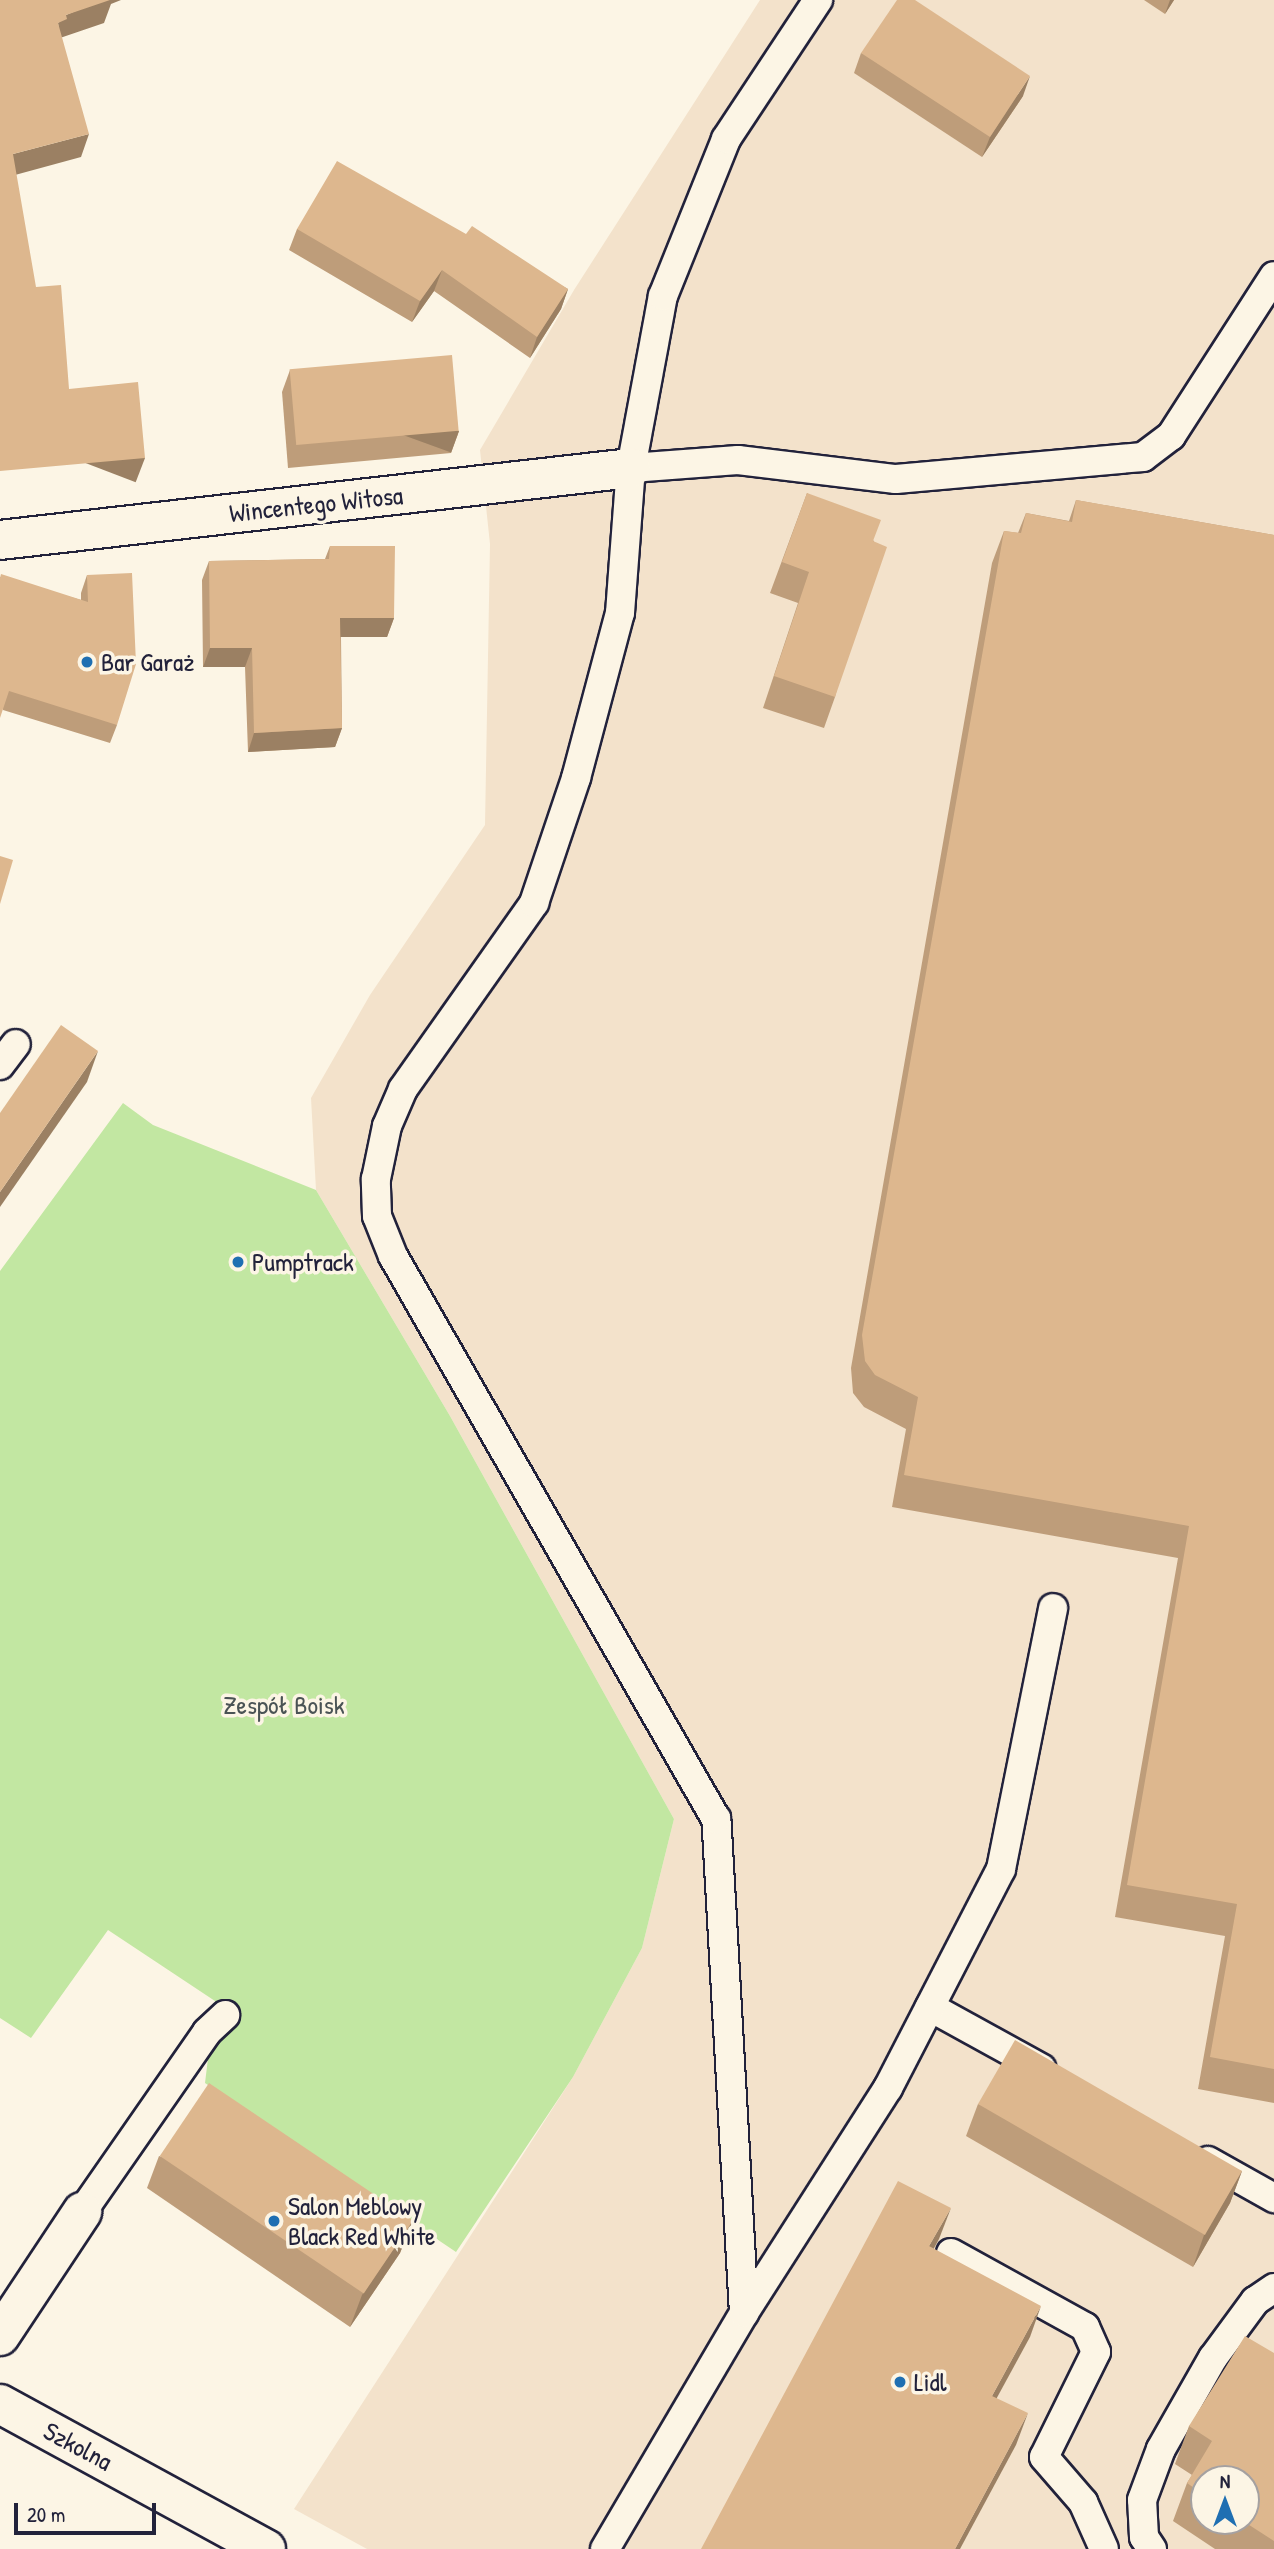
<!DOCTYPE html>
<meta charset="utf-8">
<style>
body{margin:0}
#map{position:relative;width:1274px;height:2549px;overflow:hidden;background:#fcf5e5;font-family:"Patrick Hand",sans-serif}
div>[style]{position:absolute}
.built>*{inset:0;background:#f3e2cb}
.green>*{inset:0;background:#c2e7a2}
.roads{filter:drop-shadow(2px 0 #22223b) drop-shadow(-2px 0 #22223b) drop-shadow(0 2px #22223b) drop-shadow(0 -2px #22223b)}
.lane>*{height:28px;margin:-14px;padding:0 14px;transform-origin:14px;border-radius:14px;background:#fcf5e5}
.street>*{height:38px;margin:-19px;padding:0 19px;transform-origin:19px;border-radius:19px;background:#fcf5e5}
.secondary>*{height:38px;margin:-19px;padding:0 19px;transform-origin:19px;border-radius:19px;background:#fcf5e5}
.wall>*{inset:0;background:#be9d7a}
.shaded-wall>*{inset:0;background:#9b8063;transform-origin:0 0}
.building>*{inset:0;background:#ddb78e;transform-origin:0 0}
.dots>*{width:19px;height:19px;translate:-50% -50%;box-sizing:border-box;border:4px solid #fcf5e5;border-radius:50%}
span{translate:-50% -50%;white-space:nowrap;text-align:center;line-height:1.15;-webkit-text-stroke:7px #fcf5e5;paint-order:stroke}
.street-label{font-size:26px;color:#22223b}
.poi-label{font-size:26px;color:#22223b}
.left{translate:0 -50%;text-align:left}
.park-label{font-size:26px;color:#4a5355}
.north{position:absolute;left:1190px;top:2465px;width:70px;height:70px;box-sizing:border-box;background:#fcf5e5;border:2px solid #a5a1a1;border-radius:50%;rotate:0deg;font-size:19px;font-weight:700;line-height:28px;text-align:center;color:#22223b}
.north::after{content:'';display:block;margin:auto;width:24px;height:32px;background:#1f6fb2;clip-path:polygon(50% 0,100% 100%,50% 72%,0 100%)}
.scale{position:absolute;left:14px;top:2503px;width:142px;height:32px;box-sizing:border-box;border:4px solid #22223b;border-top:0;padding-left:9px;font-size:21px;line-height:24px;white-space:nowrap;color:#22223b;-webkit-text-stroke:5px #fcf5e5;paint-order:stroke}
</style>
<div id="map">
<div class="built">
<div style="clip-path:polygon(evenodd,760px 0,1274px 0,1274px 2549px,367px 2549px,294px 2509px,573px 2077px,642px 1948px,674px 1819px,450px 1416px,316px 1190px,311px 1098px,370px 995px,485px 825px,490px 544px,480px 450px,574px 290px,760px 0,1204px 2479px,1246px 2479px,1246px 2521px,1204px 2521px,1204px 2479px)"></div>
</div>
<div class="green">
<div style="clip-path:polygon(123px 1103px,153px 1125px,316px 1190px,450px 1416px,674px 1819px,642px 1948px,573px 2077px,456px 2252px,205px 2083px,215px 2001px,108px 1930px,31px 2038px,0 2018px,0 1271px)"></div>
</div>
<div class="roads">
<div class="lane">
<div style="left:631px;top:468px;width:107px;rotate:-4.3deg"></div>
<div style="left:738px;top:460px;width:159px;rotate:6.9deg"></div>
<div style="left:896px;top:479px;width:248px;rotate:-5.1deg"></div>
<div style="left:1143px;top:457px;width:35px;rotate:-37deg"></div>
<div style="left:1171px;top:436px;width:190px;rotate:-57.2deg"></div>
<div style="left:0;top:1065px;width:26px;rotate:-53deg"></div>
<div style="left:930px;top:2007px;width:127px;rotate:28.8deg"></div>
<div style="left:1208px;top:2161px;width:76px;rotate:29.3deg"></div>
<div style="left:82px;top:2212px;width:219px;rotate:-55.2deg"></div>
<div style="left:207px;top:2032px;width:25px;rotate:-43deg"></div>
<div style="left:951px;top:2253px;width:153px;rotate:28.9deg"></div>
<div style="left:1085px;top:2327px;width:27px;rotate:66deg"></div>
<div style="left:1096px;top:2352px;width:117px;rotate:116.3deg"></div>
<div style="left:1044px;top:2457px;width:60px;rotate:49.1deg"></div>
<div style="left:1083px;top:2502px;width:51px;rotate:65.9deg"></div>
<div style="left:744px;top:2313px;width:495px;rotate:-93.2deg"></div>
<div style="left:716px;top:1819px;width:649px;rotate:-119.84deg"></div>
<div style="left:393px;top:1256px;width:43px;rotate:-111.8deg"></div>
<div style="left:377px;top:1216px;width:37px;rotate:-92deg"></div>
<div style="left:376px;top:1179px;width:54px;rotate:-78.3deg"></div>
<div style="left:387px;top:1126px;width:40px;rotate:-66.6deg"></div>
<div style="left:403px;top:1089px;width:228px;rotate:-54.8deg"></div>
<div style="left:534px;top:903px;width:132px;rotate:-71.4deg"></div>
<div style="left:576px;top:778px;width:171px;rotate:-75.1deg"></div>
<div style="left:620px;top:613px;width:145px;rotate:-85.7deg"></div>
<div style="left:631px;top:468px;width:175px;rotate:-79.5deg"></div>
<div style="left:663px;top:296px;width:169px;rotate:-68.1deg"></div>
<div style="left:726px;top:139px;width:167px;rotate:-56.5deg"></div>
<div style="left:605px;top:2549px;width:274px;rotate:-59.5deg"></div>
<div style="left:744px;top:2313px;width:267px;rotate:-57.4deg"></div>
<div style="left:888px;top:2088px;width:246px;rotate:-62.7deg"></div>
<div style="left:1001px;top:1869px;width:266px;rotate:-78.7deg"></div>
<div style="left:1152px;top:2549px;width:14px;rotate:-124deg"></div>
<div style="left:1144px;top:2537px;width:37px;rotate:-93deg"></div>
<div style="left:1142px;top:2500px;width:54px;rotate:-69.6deg"></div>
<div style="left:1161px;top:2449px;width:105px;rotate:-60.3deg"></div>
<div style="left:1213px;top:2358px;width:71px;rotate:-53.6deg"></div>
<div style="left:1255px;top:2301px;width:23px;rotate:-34deg"></div>
</div>
<div class="street">
<div style="left:0;top:540px;width:635px;rotate:-6.51deg"></div>
<div style="left:0;top:2336px;width:149px;rotate:-56.5deg"></div>
</div>
<div class="secondary">
<div style="left:0;top:2404px;width:303px;rotate:28.6deg"></div>
</div>
</div>
<div class="wall">
<div style="clip-path:polygon(1144px 0,1174px 0,1165px 14px)"></div>
<div style="clip-path:polygon(861px 53px,1023px 96px,982px 157px,854px 73px)"></div>
<div style="clip-path:polygon(297px 229px,466px 234px,568px 289px,561px 309px,530px 358px,434px 291px,412px 322px,289px 250px)"></div>
<div style="clip-path:polygon(290px 370px,459px 431px,451px 453px,288px 468px,282px 392px)"></div>
<div style="clip-path:polygon(807px 493px,874px 541px,835px 697px,824px 728px,763px 708px,798px 603px,770px 593px)"></div>
<div style="clip-path:polygon(1076px 500px,1274px 535px,1274px 2103px,1198px 2089px,1225px 1936px,1115px 1917px,1178px 1558px,892px 1507px,906px 1429px,864px 1407px,853px 1393px,851px 1368px,992px 563px,1004px 531px,1018px 533px,1026px 513px,1069px 521px)"></div>
<div style="clip-path:polygon(330px 546px,394px 618px,387px 637px,341px 637px,342px 728px,335px 747px,248px 752px,245px 667px,203px 667px,202px 580px,209px 561px,325px 559px)"></div>
<div style="clip-path:polygon(87px 575px,117px 725px,110px 743px,3px 710px,0 577px,81px 600px,81px 593px)"></div>
<div style="clip-path:polygon(978px 2104px,1242px 2171px,1230px 2203px,1193px 2267px,966px 2136px)"></div>
<div style="clip-path:polygon(159px 2156px,412px 2222px,400px 2253px,350px 2327px,147px 2188px)"></div>
<div style="clip-path:polygon(evenodd,1274px 2353px,1274px 2549px,1215px 2549px,1173px 2521px,1187px 2483px,1192px 2475px,1175px 2464px,1189px 2426px,1274px 2353px,1204px 2479px,1246px 2521px,1204px 2521px,1204px 2479px)"></div>
</div>
<div class="shaded-wall">
<div style="clip-path:polygon(102px 0,121px 0,111px 4px,104px 23px,60px 38px,58px 23px,66px 15px)"></div>
<div style="clip-path:polygon(1170px 0,1174px 0,1165px 14px)"></div>
<div style="clip-path:polygon(1030px 76px,1023px 96px,982px 157px,990px 137px)"></div>
<div style="clip-path:polygon(89px 134px,81px 157px,4px 178px,13px 154px)"></div>
<div style="clip-path:polygon(442px 270px,434px 291px,412px 322px,420px 301px)"></div>
<div style="clip-path:polygon(568px 289px,561px 309px,530px 358px,537px 337px)"></div>
<div style="left:459px;top:431px;width:23px;height:164px;rotate:110deg"></div>
<div style="left:145px;top:458px;width:26px;height:146px;rotate:111deg"></div>
<div style="clip-path:polygon(340px 618px,394px 618px,387px 637px,333px 637px)"></div>
<div style="clip-path:polygon(210px 648px,252px 648px,245px 667px,203px 667px)"></div>
<div style="clip-path:polygon(342px 728px,335px 747px,248px 752px,254px 733px)"></div>
<div style="clip-path:polygon(98px 1051px,87px 1082px,0 1207px,0 1192px)"></div>
<div style="clip-path:polygon(1242px 2171px,1230px 2203px,1193px 2267px,1204px 2235px)"></div>
<div style="clip-path:polygon(951px 2208px,939px 2239px,918px 2278px,929px 2246px)"></div>
<div style="clip-path:polygon(412px 2222px,400px 2253px,350px 2327px,362px 2295px)"></div>
<div style="clip-path:polygon(1041px 2306px,1030px 2337px,981px 2427px,992px 2396px)"></div>
<div style="clip-path:polygon(1028px 2413px,1016px 2445px,960px 2549px,955px 2549px)"></div>
</div>
<div class="building">
<div style="clip-path:polygon(0 0,110px 0,66px 15px,67px 19px,58px 23px,89px 134px,13px 154px,36px 287px,61px 285px,69px 389px,138px 382px,145px 458px,0 471px)"></div>
<div style="clip-path:polygon(897px 0,915px 0,1030px 76px,990px 137px,861px 53px)"></div>
<div style="clip-path:polygon(337px 161px,466px 234px,472px 226px,568px 289px,537px 337px,442px 270px,420px 301px,297px 229px)"></div>
<div style="left:452px;top:355px;width:76px;height:163px;rotate:85deg"></div>
<div style="clip-path:polygon(807px 493px,881px 520px,873px 541px,887px 547px,835px 697px,774px 676px,809px 572px,782px 562px)"></div>
<div style="clip-path:polygon(1076px 500px,1274px 535px,1274px 2069px,1210px 2057px,1237px 1904px,1127px 1885px,1189px 1526px,904px 1475px,918px 1397px,875px 1375px,865px 1361px,862px 1335px,1004px 531px,1021px 533px,1026px 513px,1072px 522px)"></div>
<div style="clip-path:polygon(330px 546px,395px 546px,394px 618px,340px 618px,342px 728px,254px 733px,252px 648px,210px 648px,209px 561px,329px 559px)"></div>
<div style="clip-path:polygon(132px 573px,136px 664px,117px 725px,9px 691px,0 718px,0 578px,1px 574px,88px 602px,87px 575px)"></div>
<div style="clip-path:polygon(0 856px,13px 860px,0 904px)"></div>
<div style="clip-path:polygon(61px 1025px,98px 1051px,0 1192px,0 1113px)"></div>
<div style="left:1015px;top:2040px;width:262px;height:74px;rotate:30deg"></div>
<div style="left:209px;top:2083px;width:246px;height:88px;rotate:34deg"></div>
<div style="clip-path:polygon(898px 2181px,951px 2208px,929px 2246px,1041px 2306px,992px 2396px,1028px 2413px,955px 2549px,701px 2549px)"></div>
<div style="clip-path:polygon(1245px 2336px,1274px 2353px,1274px 2541px,1243px 2521px,1246px 2521px,1246px 2479px,1204px 2479px,1204px 2495px,1187px 2483px,1212px 2441px,1189px 2426px)"></div>
</div>
<div class="dots">
<div style="left:87px;top:662px;background:#1f6fb2"></div>
<div style="left:238px;top:1262px;background:#1f6fb2"></div>
<div style="left:274px;top:2221px;background:#1f6fb2"></div>
<div style="left:900px;top:2382px;background:#1f6fb2"></div>
</div>
<div class="street-label">
<span style="left:316px;top:504px;rotate:-6deg">Wincentego Witosa</span>
<span style="left:78px;top:2446px;rotate:28deg">Szkolna</span>
</div>
<div class="poi-label">
<span class="left" style="left:101px;top:662px">Bar Garaż</span>
<span class="left" style="left:252px;top:1262px">Pumptrack</span>
<span class="left" style="left:288px;top:2221px">Salon Meblowy<br>Black Red White</span>
<span class="left" style="left:914px;top:2382px">Lidl</span>
</div>
<div class="park-label">
<span style="left:284px;top:1705px">Zespół Boisk</span>
</div>
<div class="north">N</div>
<div class="scale">20 m</div>
</div>
